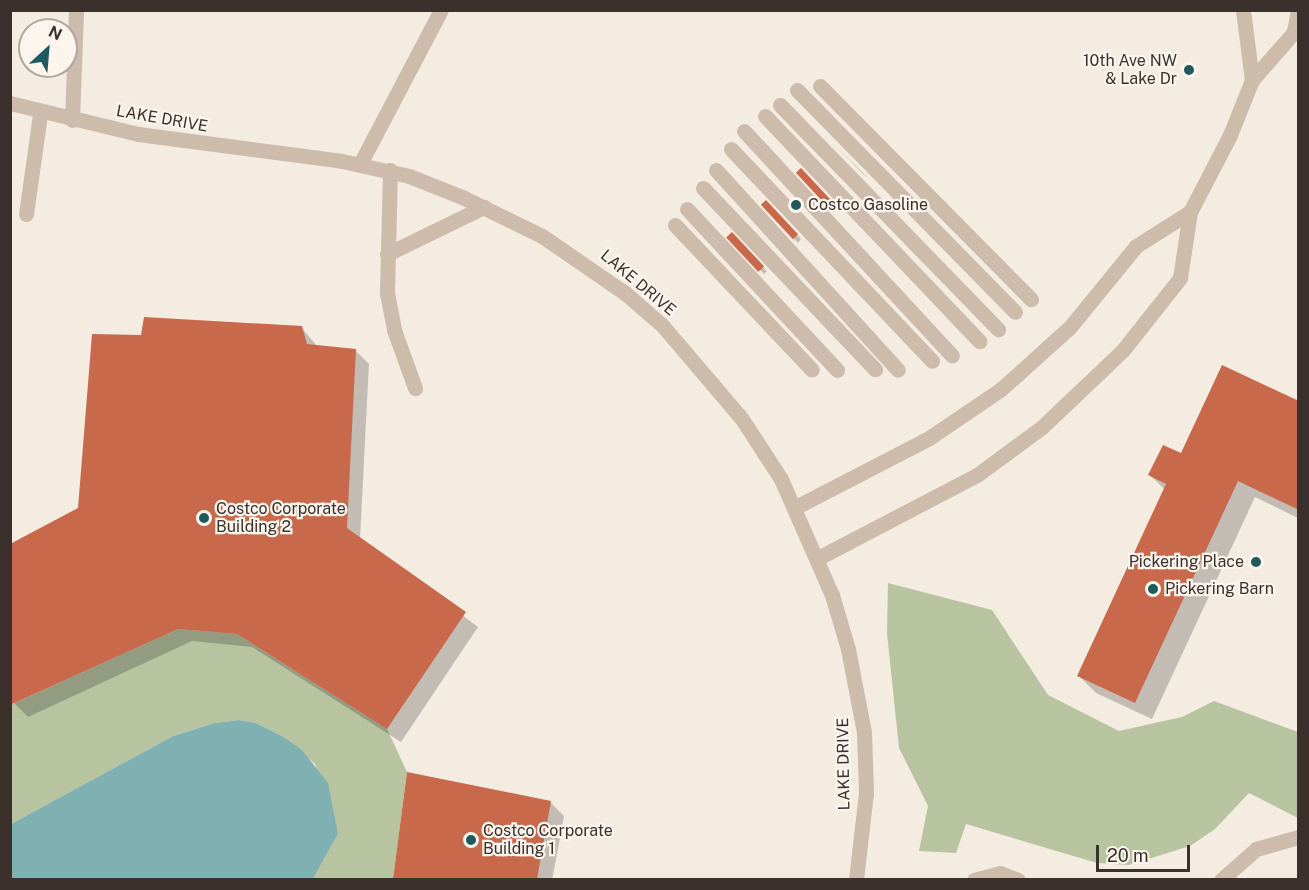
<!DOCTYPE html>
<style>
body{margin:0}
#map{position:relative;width:1309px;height:890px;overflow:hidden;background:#f4ebe1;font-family:"Public Sans",sans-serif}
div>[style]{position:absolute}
.green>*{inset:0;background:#b8c4a0}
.water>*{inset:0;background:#7fb0b2}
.shadow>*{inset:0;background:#0003;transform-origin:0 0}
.building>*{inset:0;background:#c8694b;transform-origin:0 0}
.service>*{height:15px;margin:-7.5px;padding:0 7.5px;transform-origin:7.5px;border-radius:7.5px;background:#cdbbac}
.minor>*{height:15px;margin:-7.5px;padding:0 7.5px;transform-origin:7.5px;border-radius:7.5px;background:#cdbbac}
.dots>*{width:16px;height:16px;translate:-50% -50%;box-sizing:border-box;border:3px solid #fbf5ee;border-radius:50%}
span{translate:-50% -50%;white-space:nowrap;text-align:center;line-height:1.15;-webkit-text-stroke:4.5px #fbf5ee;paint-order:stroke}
.poi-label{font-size:16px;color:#3b302b}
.right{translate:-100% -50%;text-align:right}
.left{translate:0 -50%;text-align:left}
.street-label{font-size:16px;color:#3b302b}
.frame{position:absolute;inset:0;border:12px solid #3b302b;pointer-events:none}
.north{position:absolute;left:18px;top:18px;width:60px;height:60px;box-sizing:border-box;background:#fbf5ee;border:2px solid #aea6a0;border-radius:50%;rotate:26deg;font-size:16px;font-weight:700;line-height:24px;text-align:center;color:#3b302b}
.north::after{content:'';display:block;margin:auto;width:21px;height:27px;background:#1f5a5e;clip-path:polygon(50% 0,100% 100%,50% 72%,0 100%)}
.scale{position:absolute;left:1096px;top:845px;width:94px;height:27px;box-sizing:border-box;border:3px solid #3b302b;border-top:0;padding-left:8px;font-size:18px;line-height:21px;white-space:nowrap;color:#3b302b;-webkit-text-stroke:4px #fbf5ee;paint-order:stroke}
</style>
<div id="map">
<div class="green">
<div style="clip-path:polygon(888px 583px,992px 610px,1048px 695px,1119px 731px,1182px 717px,1214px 701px,1298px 732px,1298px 818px,1249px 793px,1215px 829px,1190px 846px,1129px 865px,1097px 863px,966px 824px,956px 853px,919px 851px,928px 806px,899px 748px,887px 633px)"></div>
<div style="clip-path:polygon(178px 629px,237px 634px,387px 729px,407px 772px,393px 879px,313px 879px,338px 834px,315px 764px,282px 736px,256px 723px,239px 720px,215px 723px,173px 736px,11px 824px,10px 699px,13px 704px)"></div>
</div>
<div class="water">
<div style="clip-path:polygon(239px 720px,256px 723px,282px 736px,302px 750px,328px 783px,338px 834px,313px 879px,11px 879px,11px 824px,173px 736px,215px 723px)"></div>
</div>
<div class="shadow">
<div style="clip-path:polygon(832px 142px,868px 178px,863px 174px)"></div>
<div style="left:801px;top:170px;width:51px;height:4px;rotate:47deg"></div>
<div style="clip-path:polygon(766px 202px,801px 239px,798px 243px,763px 205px)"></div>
<div style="left:732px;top:234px;width:51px;height:4px;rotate:47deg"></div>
<div style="clip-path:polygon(301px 327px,317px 346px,356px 351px,369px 364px,360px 539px,478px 627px,401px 742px,252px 647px,192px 641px,28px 717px,14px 703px,142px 336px)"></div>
<div style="clip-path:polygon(1298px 403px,1298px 518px,1255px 497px,1152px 719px,1096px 693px,1079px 676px,1165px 490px,1150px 475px,1181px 455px)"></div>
<div style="clip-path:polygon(408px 773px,550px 802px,564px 816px,552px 880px,394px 880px)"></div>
</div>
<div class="building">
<div style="left:801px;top:168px;width:47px;height:7px;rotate:47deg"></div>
<div style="left:766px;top:200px;width:47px;height:7px;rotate:47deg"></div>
<div style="left:732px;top:232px;width:47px;height:8px;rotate:47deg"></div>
<div style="clip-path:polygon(144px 317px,302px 326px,307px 344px,356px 349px,347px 528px,466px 612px,387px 729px,237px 634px,178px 629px,10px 705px,10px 544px,78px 508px,92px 334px,141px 335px)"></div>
<div style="clip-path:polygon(1222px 365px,1299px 401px,1299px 510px,1238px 481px,1135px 703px,1077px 676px,1166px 484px,1148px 475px,1163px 445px,1181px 453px)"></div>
<div style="clip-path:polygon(407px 772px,551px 801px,537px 879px,393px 879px)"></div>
</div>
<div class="service">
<div style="left:820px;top:86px;width:300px;rotate:45.3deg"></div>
<div style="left:797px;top:90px;width:311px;rotate:45.5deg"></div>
<div style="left:780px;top:105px;width:313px;rotate:45.8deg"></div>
<div style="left:765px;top:116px;width:311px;rotate:46.4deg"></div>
<div style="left:72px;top:120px;width:110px;rotate:-87.9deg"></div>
<div style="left:744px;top:131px;width:306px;rotate:47.2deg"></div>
<div style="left:731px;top:149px;width:292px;rotate:46.5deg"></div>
<div style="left:360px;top:164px;width:174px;rotate:-62.3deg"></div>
<div style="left:390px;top:170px;width:123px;rotate:91.4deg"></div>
<div style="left:387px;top:293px;width:38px;rotate:79deg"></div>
<div style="left:394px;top:330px;width:62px;rotate:70.1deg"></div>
<div style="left:716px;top:170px;width:270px;rotate:47.7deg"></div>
<div style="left:703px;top:188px;width:250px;rotate:46.5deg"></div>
<div style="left:687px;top:209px;width:220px;rotate:47deg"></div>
<div style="left:26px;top:214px;width:101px;rotate:-82deg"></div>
<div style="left:675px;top:225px;width:199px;rotate:46.6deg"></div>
<div style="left:387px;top:254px;width:108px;rotate:-25.9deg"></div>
<div style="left:974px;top:880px;width:27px;rotate:-15deg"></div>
<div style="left:1000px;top:873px;width:19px;rotate:21deg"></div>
<div style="left:1221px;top:880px;width:47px;rotate:-41.5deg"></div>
<div style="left:1256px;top:849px;width:44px;rotate:-15.9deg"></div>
</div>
<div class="minor">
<div style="left:1243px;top:10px;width:71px;rotate:82.7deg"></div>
<div style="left:10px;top:103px;width:132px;rotate:13.6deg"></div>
<div style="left:138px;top:134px;width:206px;rotate:7.5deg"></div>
<div style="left:342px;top:161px;width:69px;rotate:12.6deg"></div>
<div style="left:409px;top:176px;width:57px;rotate:21.6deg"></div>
<div style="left:462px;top:197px;width:89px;rotate:26deg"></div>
<div style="left:542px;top:236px;width:101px;rotate:34.5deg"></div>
<div style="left:625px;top:293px;width:49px;rotate:40.9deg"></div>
<div style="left:662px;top:325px;width:123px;rotate:49.6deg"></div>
<div style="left:742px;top:419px;width:72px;rotate:57deg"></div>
<div style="left:781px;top:479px;width:127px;rotate:66.3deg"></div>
<div style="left:832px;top:595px;width:56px;rotate:73.5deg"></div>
<div style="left:848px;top:649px;width:85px;rotate:79.1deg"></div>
<div style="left:864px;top:732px;width:61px;rotate:88.1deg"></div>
<div style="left:866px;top:793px;width:88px;rotate:96.6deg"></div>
<div style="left:796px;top:507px;width:150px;rotate:-27.4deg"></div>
<div style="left:929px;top:438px;width:86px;rotate:-34.1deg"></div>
<div style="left:1000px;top:390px;width:94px;rotate:-42deg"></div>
<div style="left:1070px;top:327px;width:104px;rotate:-50.8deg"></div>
<div style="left:1136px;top:246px;width:64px;rotate:-32.2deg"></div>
<div style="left:818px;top:558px;width:179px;rotate:-27.6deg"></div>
<div style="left:977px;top:475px;width:81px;rotate:-36.4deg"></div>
<div style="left:1042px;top:427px;width:112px;rotate:-43.5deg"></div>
<div style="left:1123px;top:350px;width:92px;rotate:-51.6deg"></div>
<div style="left:1180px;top:278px;width:67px;rotate:-81.4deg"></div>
<div style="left:1190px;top:212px;width:87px;rotate:-62.5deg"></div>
<div style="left:1230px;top:135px;width:59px;rotate:-68.2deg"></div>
<div style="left:1252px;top:80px;width:64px;rotate:-48.8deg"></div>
<div style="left:1294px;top:32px;width:22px;rotate:-80deg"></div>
</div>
<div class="dots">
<div style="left:1189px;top:70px;background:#1f5a5e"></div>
<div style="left:796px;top:205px;background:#1f5a5e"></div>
<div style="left:204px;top:518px;background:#1f5a5e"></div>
<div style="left:1256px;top:562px;background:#1f5a5e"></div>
<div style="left:1153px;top:589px;background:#1f5a5e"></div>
<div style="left:471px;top:840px;background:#1f5a5e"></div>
</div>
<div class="poi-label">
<span class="right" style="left:1177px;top:70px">10th Ave NW<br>&amp; Lake Dr</span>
<span class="left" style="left:808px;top:205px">Costco Gasoline</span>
<span class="left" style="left:216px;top:518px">Costco Corporate<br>Building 2</span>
<span class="right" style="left:1244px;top:562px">Pickering Place</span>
<span class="left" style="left:1165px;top:589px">Pickering Barn</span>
<span class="left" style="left:483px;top:840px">Costco Corporate<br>Building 1</span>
</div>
<div class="street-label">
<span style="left:162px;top:119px;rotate:10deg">LAKE DRIVE</span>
<span style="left:638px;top:283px;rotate:40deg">LAKE DRIVE</span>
<span style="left:844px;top:764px;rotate:-91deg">LAKE DRIVE</span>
</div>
<div class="frame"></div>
<div class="north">N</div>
<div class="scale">20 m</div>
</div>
